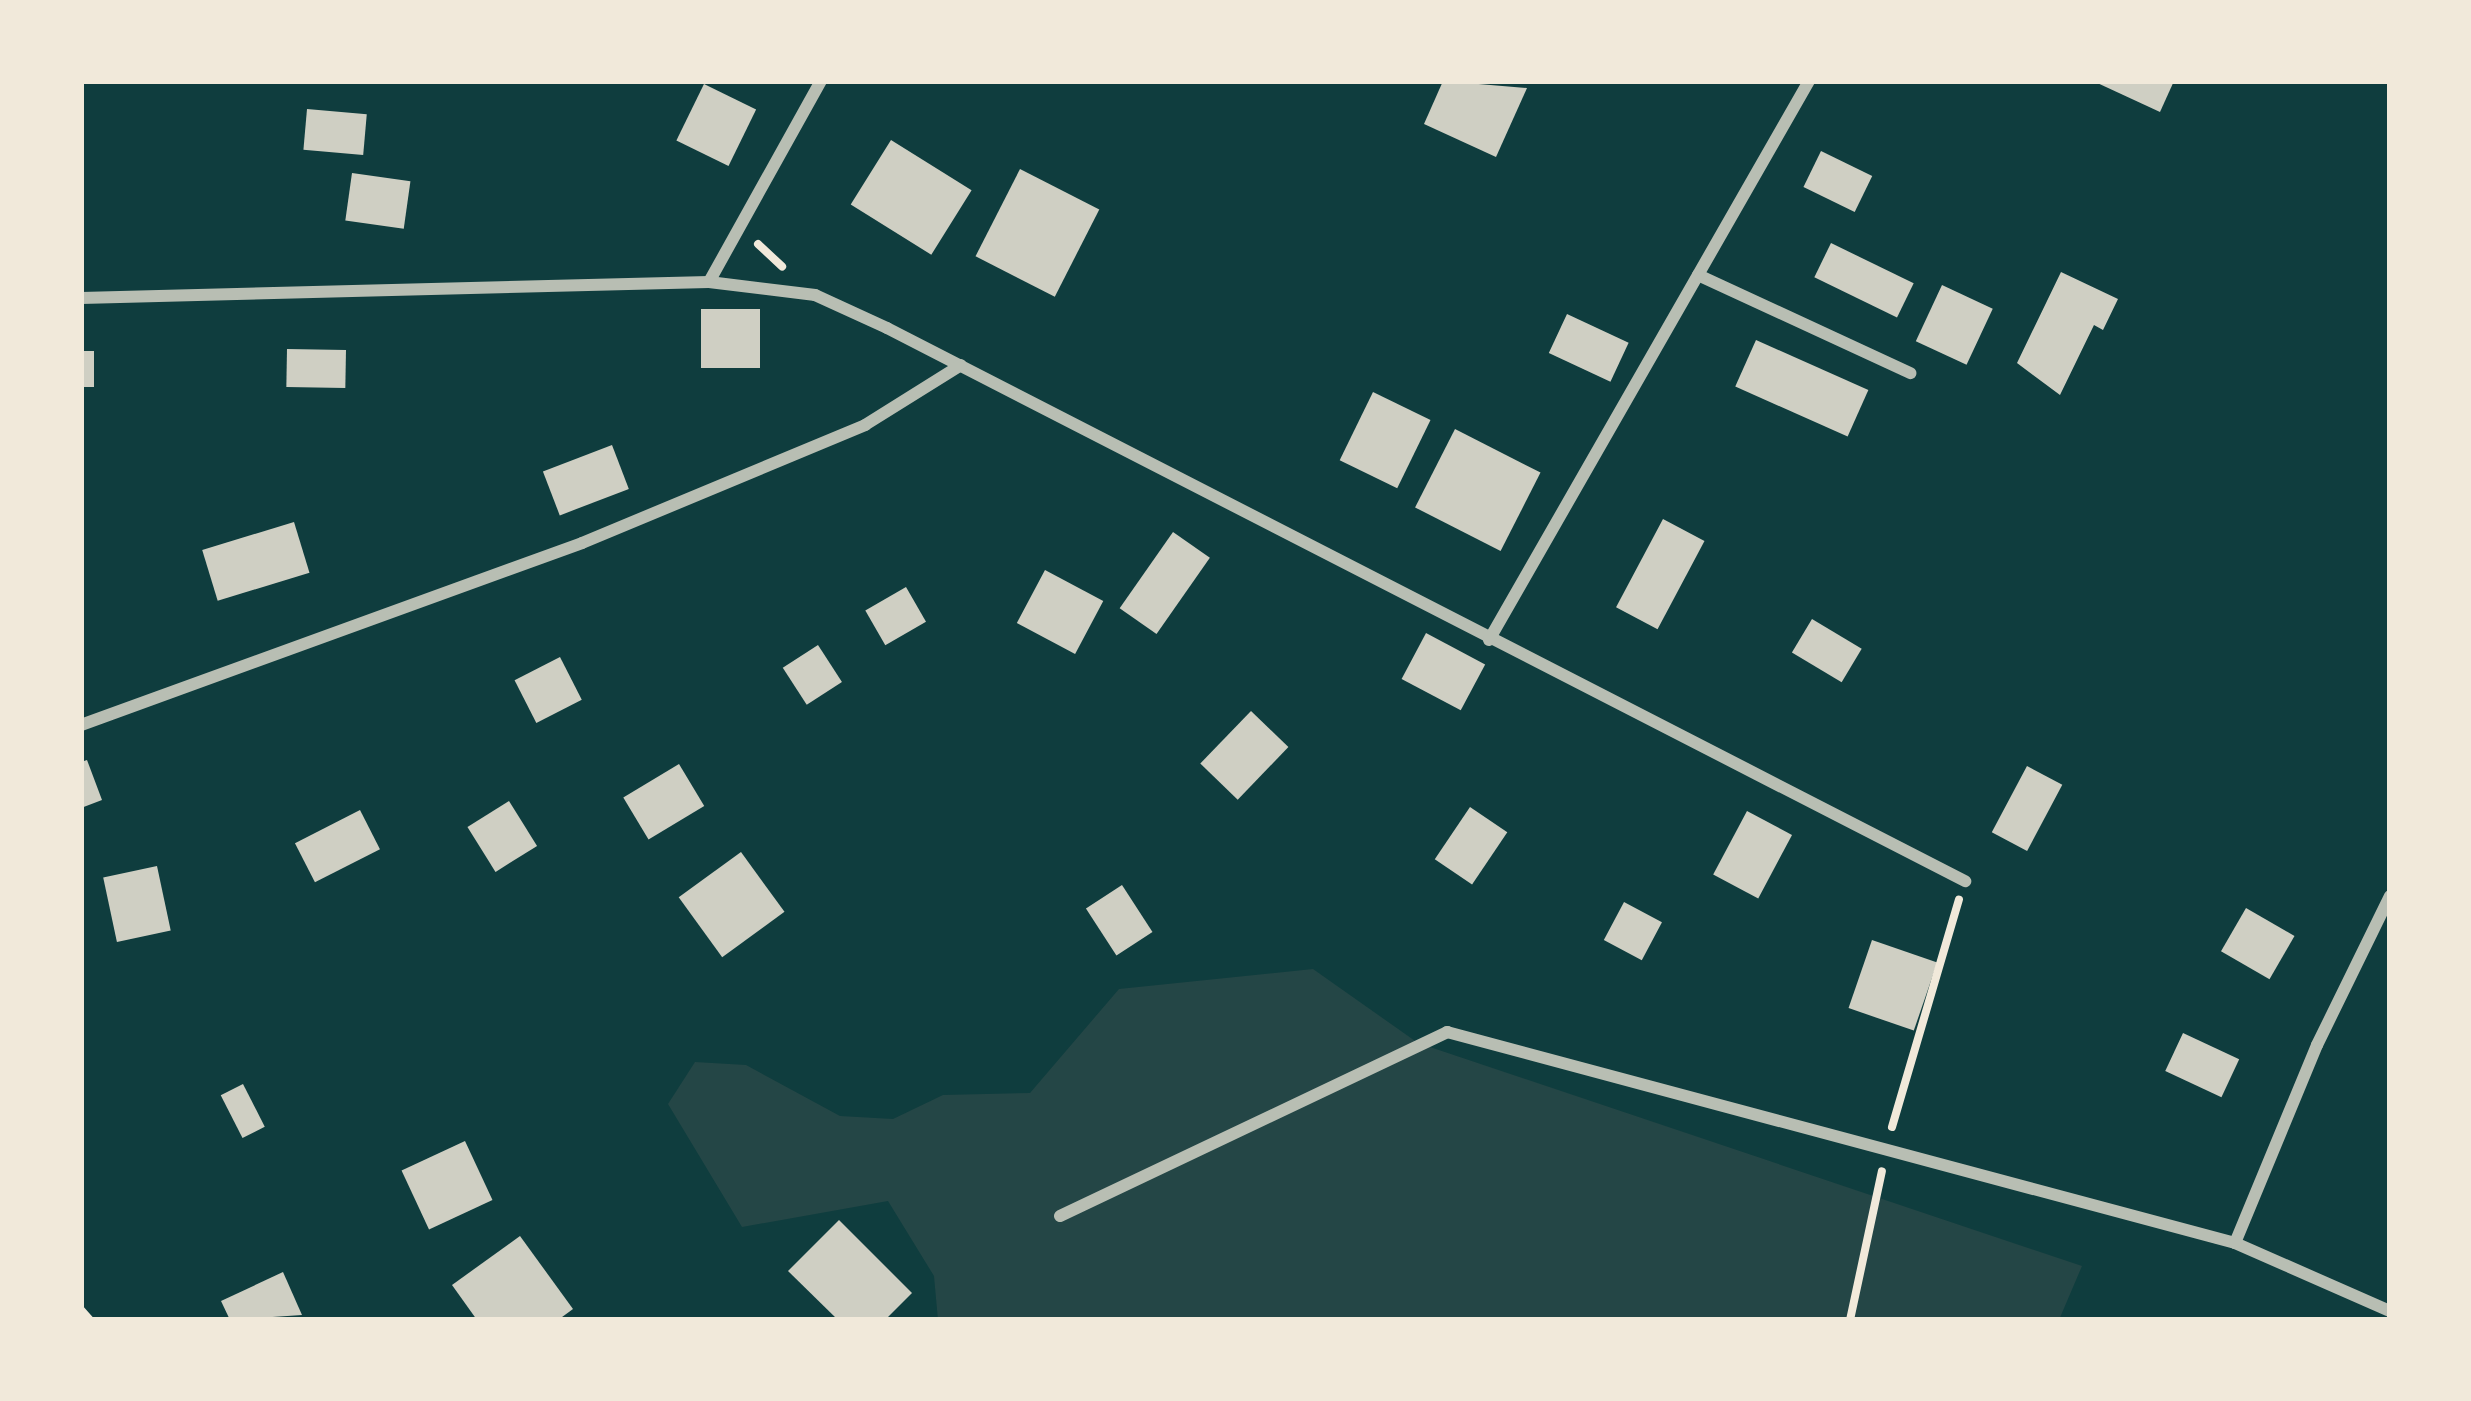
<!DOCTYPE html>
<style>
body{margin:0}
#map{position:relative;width:2471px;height:1401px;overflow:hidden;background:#0f3d3e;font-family:"Open Sans",sans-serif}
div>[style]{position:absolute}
.green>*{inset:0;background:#244646}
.building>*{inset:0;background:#cfcfc3;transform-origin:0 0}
.path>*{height:8px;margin:-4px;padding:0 4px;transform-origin:4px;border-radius:4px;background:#f1e9da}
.minor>*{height:12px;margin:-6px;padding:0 6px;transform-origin:6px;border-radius:6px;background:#b8beb3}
span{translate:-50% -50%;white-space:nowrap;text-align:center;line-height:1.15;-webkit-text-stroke:9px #f1e9da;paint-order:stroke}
.frame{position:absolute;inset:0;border:84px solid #f1e9da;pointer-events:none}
</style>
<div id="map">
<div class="green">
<div style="clip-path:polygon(1313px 969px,1418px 1043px,2082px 1266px,2059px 1320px,938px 1320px,934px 1276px,888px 1201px,742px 1227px,668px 1104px,695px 1062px,746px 1065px,840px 1116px,893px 1119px,943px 1095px,1030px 1093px,1119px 989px)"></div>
</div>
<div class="building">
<div style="clip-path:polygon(1443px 81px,1527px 88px,1496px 157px,1424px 124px)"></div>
<div style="clip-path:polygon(2093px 81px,2174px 81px,2160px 112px)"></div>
<div style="left:704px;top:84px;width:58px;height:63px;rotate:26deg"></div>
<div style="left:307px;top:109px;width:60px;height:41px;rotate:5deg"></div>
<div style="left:891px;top:140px;width:95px;height:76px;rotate:32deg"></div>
<div style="left:1821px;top:151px;width:57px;height:40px;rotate:26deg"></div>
<div style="left:1020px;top:169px;width:89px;height:98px;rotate:27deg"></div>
<div style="left:352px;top:173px;width:59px;height:48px;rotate:8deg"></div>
<div style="left:1831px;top:243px;width:92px;height:38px;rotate:26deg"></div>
<div style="clip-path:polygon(2061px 272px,2118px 299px,2103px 330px,2094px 325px,2060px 395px,2017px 363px)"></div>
<div style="left:1942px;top:285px;width:56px;height:62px;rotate:25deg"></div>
<div style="left:701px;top:309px;width:59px;height:59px"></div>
<div style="left:1567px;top:314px;width:68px;height:43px;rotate:25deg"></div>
<div style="left:1756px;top:340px;width:123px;height:51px;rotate:24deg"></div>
<div style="left:287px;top:349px;width:59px;height:38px;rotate:1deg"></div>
<div style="left:81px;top:351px;width:13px;height:36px"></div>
<div style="left:1373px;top:392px;width:64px;height:76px;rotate:26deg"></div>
<div style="left:1455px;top:429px;width:96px;height:88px;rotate:27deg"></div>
<div style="left:612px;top:445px;width:47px;height:74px;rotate:69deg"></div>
<div style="left:1663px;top:519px;width:47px;height:100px;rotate:28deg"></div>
<div style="left:294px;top:522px;width:53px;height:96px;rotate:73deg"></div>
<div style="left:1173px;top:532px;width:45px;height:93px;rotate:35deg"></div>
<div style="left:1045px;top:570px;width:66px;height:60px;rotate:28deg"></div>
<div style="left:906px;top:587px;width:40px;height:47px;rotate:60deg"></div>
<div style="left:1812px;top:619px;width:58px;height:39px;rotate:31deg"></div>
<div style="left:1426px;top:633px;width:67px;height:52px;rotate:28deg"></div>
<div style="left:818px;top:645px;width:44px;height:42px;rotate:57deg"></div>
<div style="left:560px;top:657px;width:48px;height:51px;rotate:63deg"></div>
<div style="left:1251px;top:711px;width:52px;height:73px;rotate:44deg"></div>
<div style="clip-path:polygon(87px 760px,102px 800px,81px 808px,81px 762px)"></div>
<div style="left:679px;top:764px;width:49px;height:65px;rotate:59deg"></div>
<div style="left:2027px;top:766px;width:40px;height:75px;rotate:28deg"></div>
<div style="left:509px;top:801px;width:53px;height:49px;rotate:58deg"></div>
<div style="left:1470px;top:807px;width:45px;height:63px;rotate:34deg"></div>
<div style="left:360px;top:810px;width:44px;height:73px;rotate:63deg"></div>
<div style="left:1747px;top:811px;width:51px;height:72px;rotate:28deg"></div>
<div style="left:741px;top:852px;width:74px;height:77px;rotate:54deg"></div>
<div style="left:157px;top:866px;width:66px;height:55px;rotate:78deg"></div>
<div style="left:1122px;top:885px;width:56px;height:43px;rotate:57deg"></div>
<div style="left:1624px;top:902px;width:43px;height:43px;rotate:28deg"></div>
<div style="left:2246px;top:908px;width:56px;height:50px;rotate:30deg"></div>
<div style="left:1872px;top:940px;width:69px;height:72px;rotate:19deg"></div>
<div style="left:2183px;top:1033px;width:62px;height:42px;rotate:25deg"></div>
<div style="left:243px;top:1084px;width:48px;height:25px;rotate:63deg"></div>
<div style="left:465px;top:1141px;width:65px;height:70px;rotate:65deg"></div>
<div style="clip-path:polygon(839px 1220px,912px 1293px,885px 1320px,838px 1320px,788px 1271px)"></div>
<div style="clip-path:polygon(520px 1236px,573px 1309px,558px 1320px,477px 1320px,452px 1285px)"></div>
<div style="clip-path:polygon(283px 1272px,302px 1315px,230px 1320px,221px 1301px)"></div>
</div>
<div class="path">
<div style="left:758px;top:244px;width:33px;rotate:43deg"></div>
<div style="left:1892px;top:1127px;width:237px;rotate:-73.6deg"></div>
<div style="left:81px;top:1310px;width:13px;rotate:48deg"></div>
<div style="left:1850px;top:1320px;width:152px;rotate:-77.9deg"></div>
</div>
<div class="minor">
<div style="left:1698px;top:275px;width:234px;rotate:24.8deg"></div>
<div style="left:709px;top:282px;width:107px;rotate:7deg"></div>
<div style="left:815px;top:295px;width:79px;rotate:24.6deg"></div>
<div style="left:887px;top:328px;width:1212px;rotate:27.16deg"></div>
<div style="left:81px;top:298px;width:628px;rotate:-1.46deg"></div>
<div style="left:709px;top:282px;width:230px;rotate:-60.9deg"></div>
<div style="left:1489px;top:640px;width:644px;rotate:-60.21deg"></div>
<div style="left:81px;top:725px;width:533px;rotate:-19.96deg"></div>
<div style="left:582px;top:543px;width:307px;rotate:-22.6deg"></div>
<div style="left:865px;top:425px;width:113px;rotate:-32deg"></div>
<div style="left:1060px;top:1216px;width:429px;rotate:-25.4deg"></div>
<div style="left:1447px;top:1032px;width:816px;rotate:14.99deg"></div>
<div style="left:2235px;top:1243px;width:169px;rotate:23.7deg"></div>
<div style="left:2235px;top:1243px;width:214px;rotate:-67.5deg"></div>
<div style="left:2317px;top:1045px;width:166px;rotate:-63.9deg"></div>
</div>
<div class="frame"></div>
</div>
